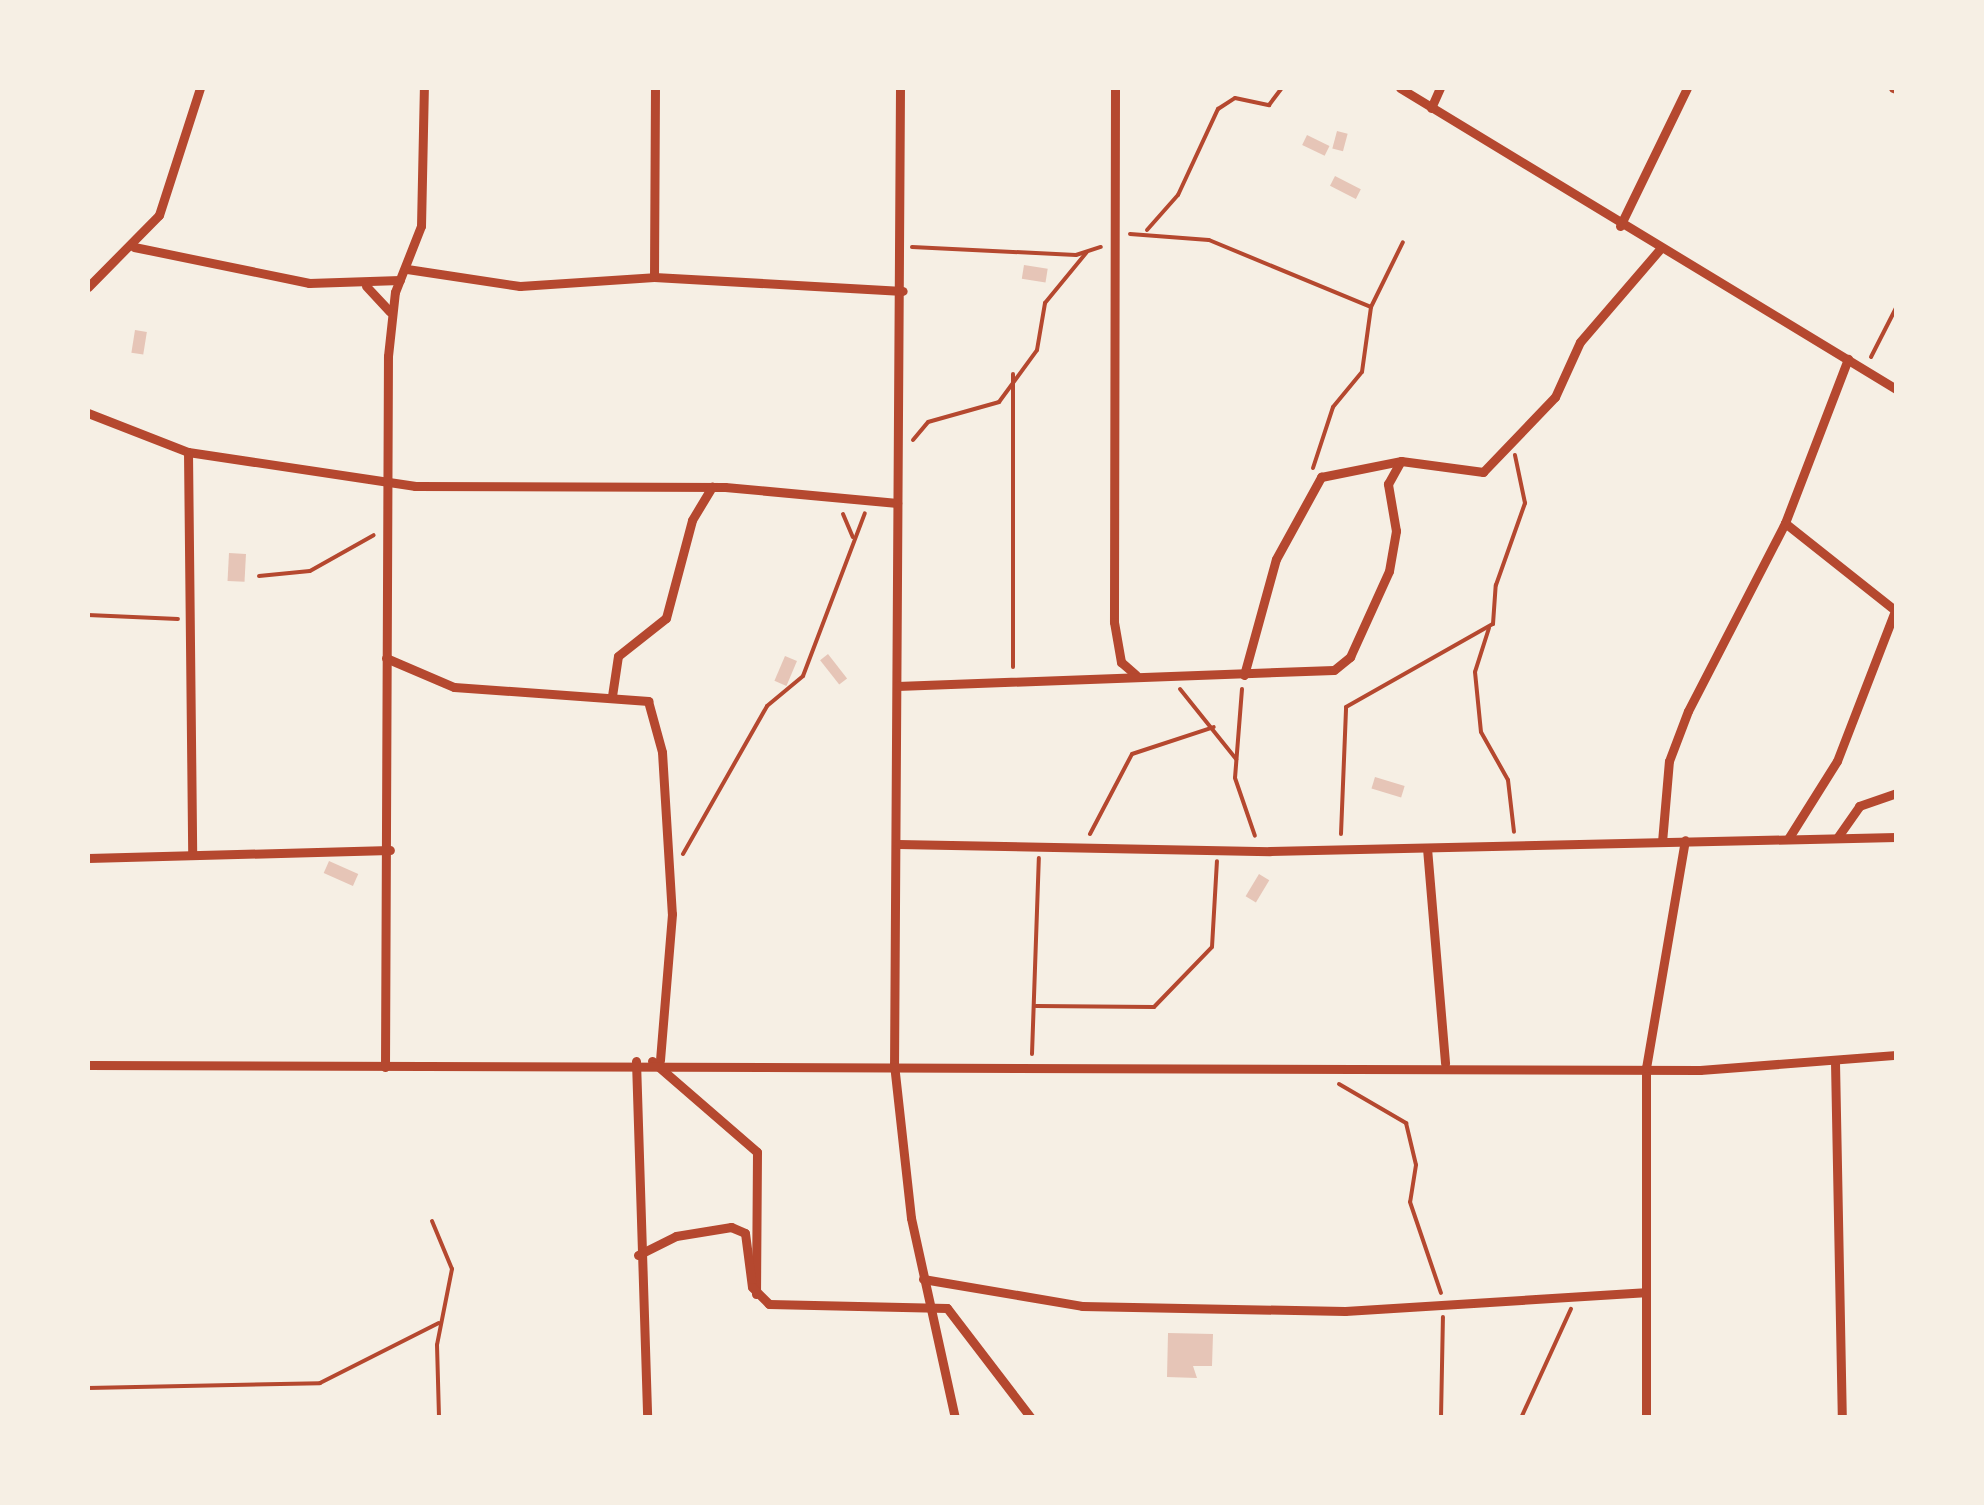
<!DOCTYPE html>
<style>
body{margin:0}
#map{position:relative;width:1984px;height:1505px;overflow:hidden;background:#f6efe4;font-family:Roboto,sans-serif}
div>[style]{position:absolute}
.building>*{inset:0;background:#e6c5b7;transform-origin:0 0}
.path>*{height:4px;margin:-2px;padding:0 2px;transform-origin:2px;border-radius:2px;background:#b5482f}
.minor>*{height:9px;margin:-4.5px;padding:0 4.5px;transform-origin:4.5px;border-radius:4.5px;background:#b5482f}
span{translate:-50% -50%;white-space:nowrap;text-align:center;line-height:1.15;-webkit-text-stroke:9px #f6efe4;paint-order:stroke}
.frame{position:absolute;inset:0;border:90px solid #f6efe4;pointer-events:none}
</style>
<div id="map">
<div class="building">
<div style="left:1337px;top:131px;width:11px;height:18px;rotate:15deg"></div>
<div style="left:1307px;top:135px;width:25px;height:11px;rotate:26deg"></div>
<div style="left:1335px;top:176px;width:29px;height:11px;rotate:27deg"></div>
<div style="left:1024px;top:265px;width:24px;height:14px;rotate:9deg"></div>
<div style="left:135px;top:330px;width:12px;height:23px;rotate:9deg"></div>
<div style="left:229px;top:553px;width:17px;height:28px;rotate:3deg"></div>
<div style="left:828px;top:654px;width:31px;height:10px;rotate:52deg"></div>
<div style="left:785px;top:656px;width:13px;height:27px;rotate:23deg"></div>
<div style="left:1375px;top:777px;width:31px;height:12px;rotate:17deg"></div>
<div style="left:329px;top:861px;width:32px;height:13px;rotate:24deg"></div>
<div style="left:1259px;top:874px;width:12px;height:26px;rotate:31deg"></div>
<div style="clip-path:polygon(1168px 1333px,1213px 1334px,1212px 1366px,1193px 1366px,1197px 1378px,1167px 1377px)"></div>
</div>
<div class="path">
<div style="left:1147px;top:230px;width:47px;rotate:-48.5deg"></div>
<div style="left:1178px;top:195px;width:95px;rotate:-65.1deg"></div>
<div style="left:1218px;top:109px;width:20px;rotate:-33deg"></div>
<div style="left:1235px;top:98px;width:35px;rotate:12deg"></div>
<div style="left:1269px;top:105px;width:21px;rotate:-53deg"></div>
<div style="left:1130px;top:234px;width:79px;rotate:4.3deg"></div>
<div style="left:1209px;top:240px;width:175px;rotate:22.5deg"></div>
<div style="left:912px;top:247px;width:164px;rotate:2.8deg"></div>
<div style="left:1076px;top:255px;width:26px;rotate:-18deg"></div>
<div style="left:1871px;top:357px;width:55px;rotate:-63deg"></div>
<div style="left:1013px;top:374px;width:293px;rotate:90deg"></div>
<div style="left:913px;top:440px;width:23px;rotate:-50deg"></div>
<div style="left:928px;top:422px;width:74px;rotate:-15.7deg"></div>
<div style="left:999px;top:402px;width:64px;rotate:-53.8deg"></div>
<div style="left:1037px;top:350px;width:48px;rotate:-80.3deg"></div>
<div style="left:1045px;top:303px;width:65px;rotate:-50.6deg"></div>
<div style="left:1313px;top:468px;width:64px;rotate:-71.8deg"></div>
<div style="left:1333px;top:407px;width:45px;rotate:-50.4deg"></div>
<div style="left:1362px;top:372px;width:66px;rotate:-82.1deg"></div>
<div style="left:1371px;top:307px;width:72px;rotate:-63.8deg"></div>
<div style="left:843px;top:514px;width:25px;rotate:67deg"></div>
<div style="left:259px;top:576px;width:51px;rotate:-5.6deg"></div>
<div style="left:310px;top:571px;width:73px;rotate:-29.4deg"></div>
<div style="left:88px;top:615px;width:90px;rotate:2.5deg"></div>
<div style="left:1489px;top:628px;width:46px;rotate:107.7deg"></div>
<div style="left:1475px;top:672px;width:60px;rotate:84.3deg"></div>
<div style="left:1481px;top:732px;width:55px;rotate:60.6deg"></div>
<div style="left:1508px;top:780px;width:52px;rotate:83.4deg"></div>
<div style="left:1180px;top:689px;width:90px;rotate:51.3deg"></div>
<div style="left:1242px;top:689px;width:89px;rotate:94.5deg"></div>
<div style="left:1235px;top:778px;width:61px;rotate:71deg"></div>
<div style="left:1090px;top:834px;width:90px;rotate:-62.3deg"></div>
<div style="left:1132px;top:754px;width:86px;rotate:-18.2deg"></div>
<div style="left:1341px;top:834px;width:127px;rotate:-87.7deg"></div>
<div style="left:1346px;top:707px;width:169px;rotate:-29.5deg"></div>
<div style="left:1493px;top:624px;width:39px;rotate:-86deg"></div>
<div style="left:1496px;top:585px;width:87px;rotate:-70.5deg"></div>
<div style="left:1525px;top:503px;width:49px;rotate:-101.8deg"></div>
<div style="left:683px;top:854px;width:170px;rotate:-60.4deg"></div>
<div style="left:767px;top:706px;width:47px;rotate:-39.8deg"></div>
<div style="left:803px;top:676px;width:174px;rotate:-69.2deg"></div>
<div style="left:1036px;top:1006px;width:118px;rotate:0.5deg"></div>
<div style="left:1154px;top:1007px;width:83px;rotate:-46deg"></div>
<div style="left:1212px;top:947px;width:86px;rotate:-86.7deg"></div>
<div style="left:1032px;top:1054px;width:196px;rotate:-88deg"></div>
<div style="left:1339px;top:1084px;width:78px;rotate:30.2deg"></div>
<div style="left:1406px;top:1123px;width:43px;rotate:76.6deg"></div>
<div style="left:1416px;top:1165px;width:37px;rotate:99deg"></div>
<div style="left:1410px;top:1202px;width:96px;rotate:71.2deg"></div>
<div style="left:432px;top:1221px;width:52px;rotate:67.4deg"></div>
<div style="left:452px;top:1269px;width:77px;rotate:101.2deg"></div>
<div style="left:437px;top:1345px;width:73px;rotate:88.4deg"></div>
<div style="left:88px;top:1388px;width:232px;rotate:-1.2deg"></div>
<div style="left:320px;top:1383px;width:133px;rotate:-26.8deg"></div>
<div style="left:1441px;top:1418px;width:101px;rotate:-88.9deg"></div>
<div style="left:1521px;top:1418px;width:120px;rotate:-65.4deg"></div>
</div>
<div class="minor">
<div style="left:900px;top:88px;width:976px;rotate:90.35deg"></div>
<div style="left:894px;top:1064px;width:155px;rotate:83.7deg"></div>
<div style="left:911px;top:1218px;width:205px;rotate:77.6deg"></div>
<div style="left:1115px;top:88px;width:534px;rotate:90.11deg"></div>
<div style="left:1114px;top:622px;width:41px;rotate:80.1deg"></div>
<div style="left:1121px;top:662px;width:20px;rotate:41deg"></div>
<div style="left:1400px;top:88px;width:580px;rotate:31.25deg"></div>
<div style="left:1893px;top:88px;width:3px;rotate:18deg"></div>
<div style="left:1431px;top:108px;width:22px;rotate:-66deg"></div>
<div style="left:1620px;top:226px;width:153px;rotate:-64.1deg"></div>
<div style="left:134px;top:247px;width:179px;rotate:11.6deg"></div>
<div style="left:309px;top:283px;width:91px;rotate:-1.9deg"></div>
<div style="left:407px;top:269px;width:114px;rotate:8.6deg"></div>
<div style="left:520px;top:286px;width:134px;rotate:-3.8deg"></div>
<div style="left:654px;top:277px;width:249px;rotate:3.2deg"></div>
<div style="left:654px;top:277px;width:189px;rotate:-89.7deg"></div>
<div style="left:366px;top:286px;width:35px;rotate:47deg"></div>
<div style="left:88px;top:287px;width:101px;rotate:-45.4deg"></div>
<div style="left:159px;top:215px;width:133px;rotate:-72.1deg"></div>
<div style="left:88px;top:413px;width:107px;rotate:21.3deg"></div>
<div style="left:188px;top:452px;width:230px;rotate:8.5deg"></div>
<div style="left:415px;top:486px;width:310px;rotate:0.2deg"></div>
<div style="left:725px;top:487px;width:173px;rotate:5.3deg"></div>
<div style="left:188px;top:452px;width:402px;rotate:89.4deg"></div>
<div style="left:1785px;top:523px;width:142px;rotate:38.4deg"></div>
<div style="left:386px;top:658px;width:74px;rotate:23.1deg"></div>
<div style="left:454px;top:687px;width:195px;rotate:4.1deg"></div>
<div style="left:648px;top:701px;width:53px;rotate:74.6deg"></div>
<div style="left:662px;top:752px;width:162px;rotate:86.5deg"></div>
<div style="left:672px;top:914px;width:147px;rotate:94.7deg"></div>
<div style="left:1244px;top:675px;width:120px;rotate:-74.6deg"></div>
<div style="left:1276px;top:559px;width:94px;rotate:-61.2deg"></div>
<div style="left:1321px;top:477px;width:82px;rotate:-11.3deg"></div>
<div style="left:1401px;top:461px;width:83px;rotate:7.6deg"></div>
<div style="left:1483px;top:472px;width:104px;rotate:-46.2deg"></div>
<div style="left:1555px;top:397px;width:60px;rotate:-65.6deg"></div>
<div style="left:1580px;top:342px;width:121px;rotate:-49.3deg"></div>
<div style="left:897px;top:686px;width:437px;rotate:-2.1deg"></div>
<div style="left:1334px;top:670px;width:21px;rotate:-39deg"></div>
<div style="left:1350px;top:657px;width:94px;rotate:-65.6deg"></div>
<div style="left:1389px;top:571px;width:41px;rotate:-80.1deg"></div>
<div style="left:1396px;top:531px;width:48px;rotate:-99.7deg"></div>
<div style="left:1388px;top:484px;width:26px;rotate:-61deg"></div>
<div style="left:612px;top:696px;width:40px;rotate:-81.5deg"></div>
<div style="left:618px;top:656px;width:61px;rotate:-38.4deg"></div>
<div style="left:666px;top:618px;width:101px;rotate:-75.1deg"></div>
<div style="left:692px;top:520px;width:39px;rotate:-59deg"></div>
<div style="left:1837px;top:838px;width:39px;rotate:-55deg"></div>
<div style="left:1859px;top:806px;width:39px;rotate:-19deg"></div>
<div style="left:1788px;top:839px;width:92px;rotate:-57.9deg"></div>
<div style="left:1837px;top:761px;width:161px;rotate:-68.9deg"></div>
<div style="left:1662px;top:842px;width:81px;rotate:-85.1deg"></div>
<div style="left:1669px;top:761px;width:53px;rotate:-69.2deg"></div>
<div style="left:1688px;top:711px;width:212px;rotate:-62.7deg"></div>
<div style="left:1785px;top:523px;width:176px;rotate:-69deg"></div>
<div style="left:898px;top:844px;width:372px;rotate:1.1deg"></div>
<div style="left:1270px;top:851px;width:626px;rotate:-1.28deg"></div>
<div style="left:1427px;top:848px;width:216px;rotate:85.2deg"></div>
<div style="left:88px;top:858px;width:302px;rotate:-1.5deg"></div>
<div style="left:636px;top:1061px;width:357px;rotate:88.2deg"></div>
<div style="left:652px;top:1061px;width:139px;rotate:40.9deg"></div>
<div style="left:757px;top:1152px;width:142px;rotate:90.4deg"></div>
<div style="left:1835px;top:1062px;width:356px;rotate:88.9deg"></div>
<div style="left:88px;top:1065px;width:1612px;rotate:0.18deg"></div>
<div style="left:1700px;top:1070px;width:197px;rotate:-4.4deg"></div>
<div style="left:385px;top:1067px;width:711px;rotate:-89.76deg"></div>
<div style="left:388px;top:356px;width:64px;rotate:-83.8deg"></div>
<div style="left:395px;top:292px;width:71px;rotate:-68.5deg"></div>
<div style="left:421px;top:226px;width:138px;rotate:-88.8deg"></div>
<div style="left:638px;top:1255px;width:42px;rotate:-26.6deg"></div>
<div style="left:676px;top:1236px;width:56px;rotate:-9.3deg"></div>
<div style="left:731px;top:1227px;width:15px;rotate:23deg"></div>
<div style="left:745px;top:1233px;width:54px;rotate:82.6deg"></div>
<div style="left:752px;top:1287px;width:24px;rotate:45deg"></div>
<div style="left:769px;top:1304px;width:178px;rotate:1.3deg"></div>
<div style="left:947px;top:1308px;width:138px;rotate:52.6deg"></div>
<div style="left:923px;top:1279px;width:161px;rotate:9.6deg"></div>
<div style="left:1082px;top:1306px;width:263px;rotate:1.1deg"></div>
<div style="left:1345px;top:1311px;width:300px;rotate:-3.6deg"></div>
<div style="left:1646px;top:1418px;width:350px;rotate:-90deg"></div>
<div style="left:1646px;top:1068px;width:231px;rotate:-80.3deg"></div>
</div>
<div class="frame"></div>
</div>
